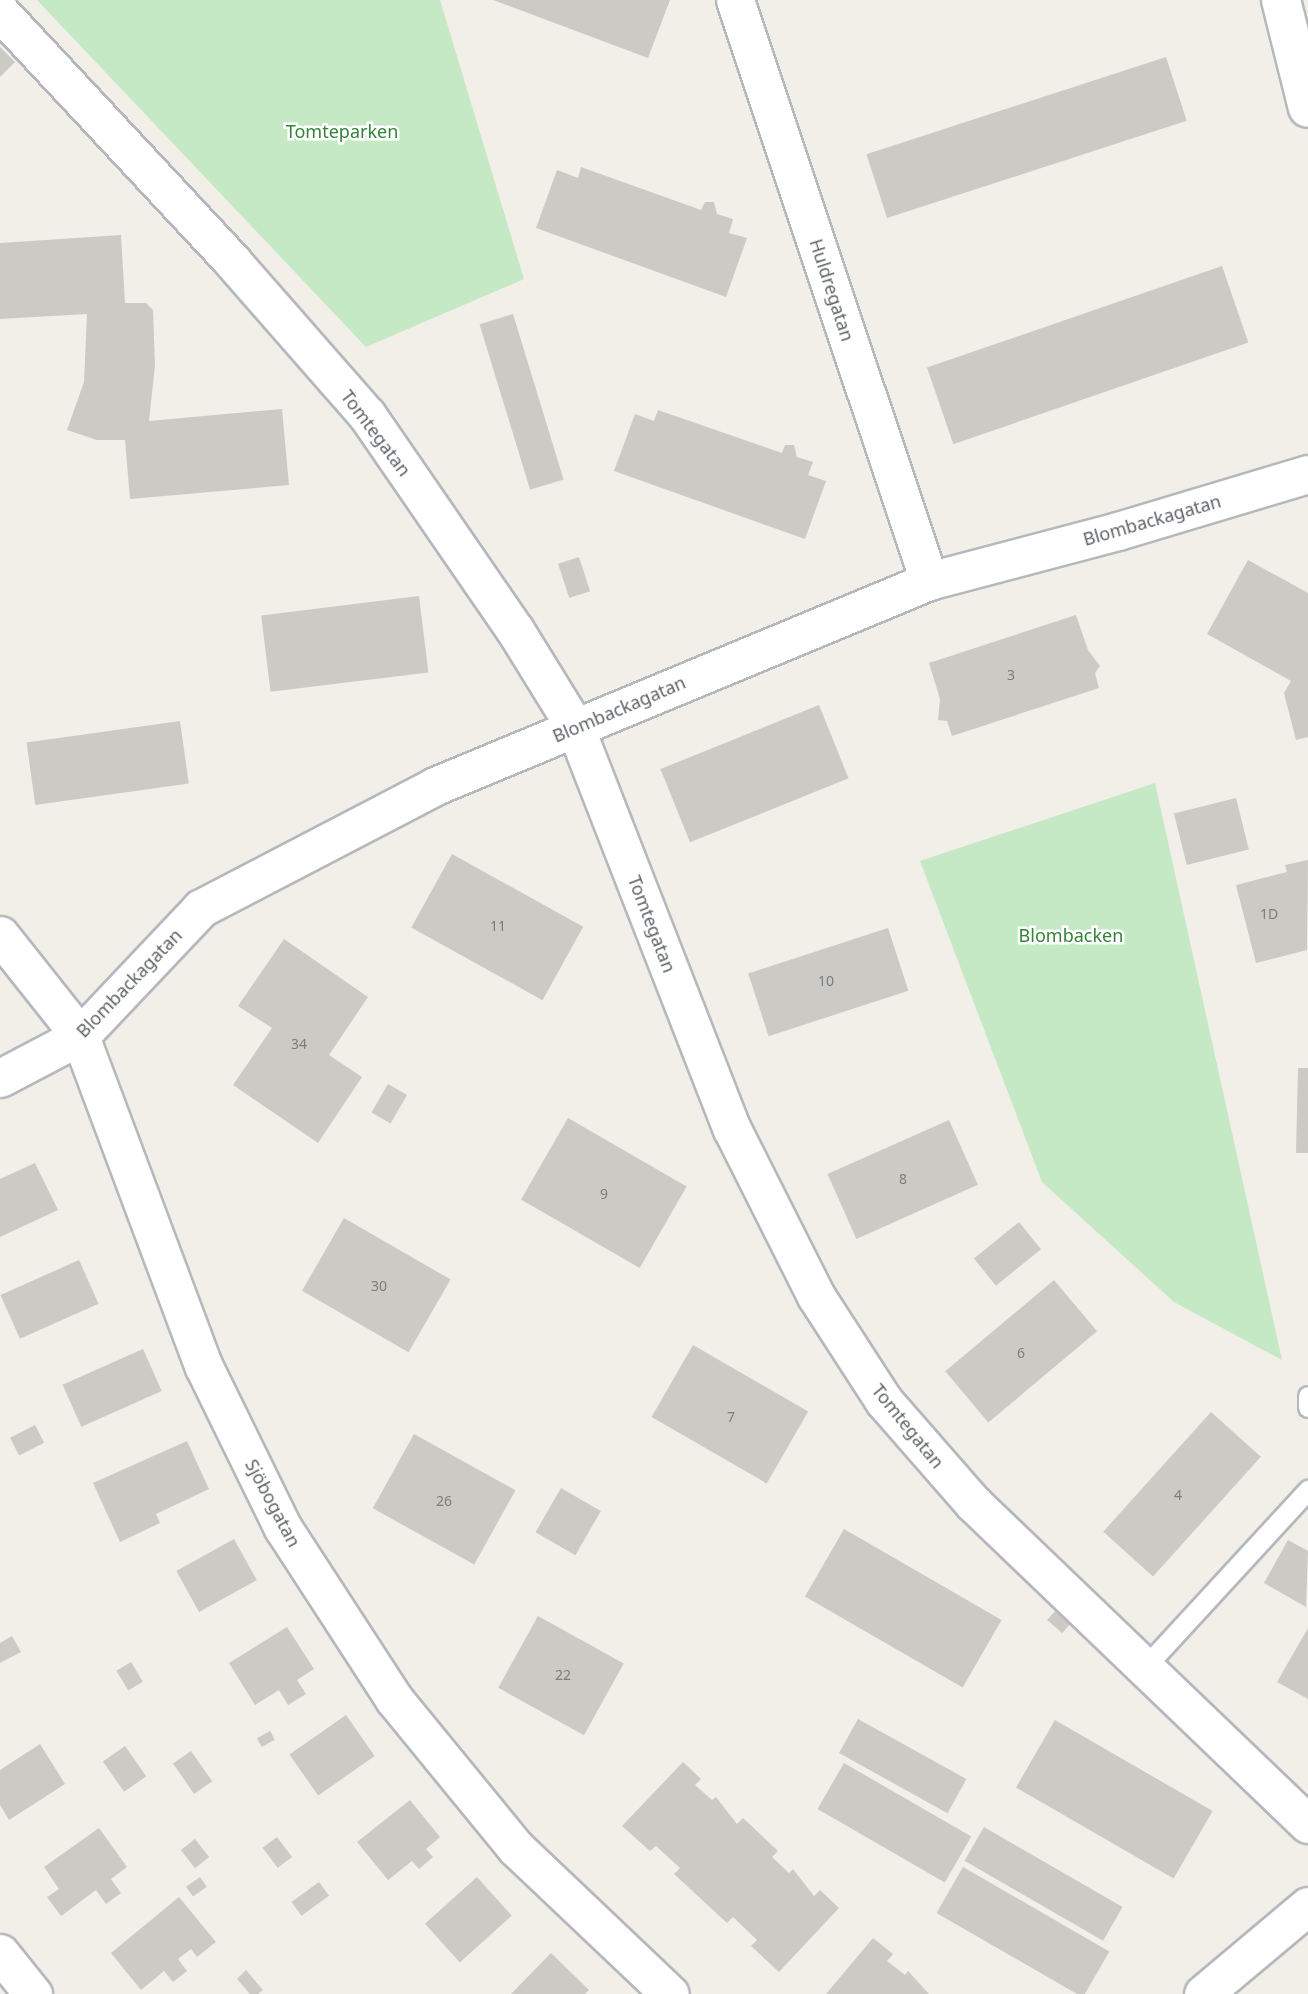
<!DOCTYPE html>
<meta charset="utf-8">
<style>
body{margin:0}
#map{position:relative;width:1308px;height:1994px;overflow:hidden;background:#f1efe8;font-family:"Noto Sans",sans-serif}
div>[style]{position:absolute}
.green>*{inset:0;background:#c5e8c5}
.building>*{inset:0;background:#cccac5;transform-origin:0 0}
.roads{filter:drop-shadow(2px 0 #b5b8bc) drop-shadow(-2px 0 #b5b8bc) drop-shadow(0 2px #b5b8bc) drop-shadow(0 -2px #b5b8bc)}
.service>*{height:19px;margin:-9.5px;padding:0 9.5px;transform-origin:9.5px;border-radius:9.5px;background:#fff}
.minor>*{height:37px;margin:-18.5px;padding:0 18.5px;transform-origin:18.5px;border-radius:18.5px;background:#fff}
.tertiary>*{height:38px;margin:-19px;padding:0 19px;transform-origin:19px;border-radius:19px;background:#fff}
span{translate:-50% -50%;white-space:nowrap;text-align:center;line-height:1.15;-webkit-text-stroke:5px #fff;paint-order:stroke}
.number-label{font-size:14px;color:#7a7d7f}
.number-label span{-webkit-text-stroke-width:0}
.park-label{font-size:18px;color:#348238}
.street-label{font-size:18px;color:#5f6368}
</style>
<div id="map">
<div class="green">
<div style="clip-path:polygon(37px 0,440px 0,524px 279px,366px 347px)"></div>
<div style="clip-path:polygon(1155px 783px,1282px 1360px,1174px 1302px,1042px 1182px,920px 861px)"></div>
</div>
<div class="building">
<div style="clip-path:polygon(493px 0,670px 0,648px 58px)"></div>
<div style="clip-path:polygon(0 47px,15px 62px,0 77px)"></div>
<div style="left:1166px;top:57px;width:67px;height:315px;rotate:72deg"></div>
<div style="clip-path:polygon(581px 167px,701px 210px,705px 202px,714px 202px,717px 214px,733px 219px,729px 233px,747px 238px,726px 297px,536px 228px,557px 170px,578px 178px)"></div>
<div style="clip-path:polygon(121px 235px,125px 303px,146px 303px,153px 310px,155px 365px,149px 421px,282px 409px,289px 485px,130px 499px,125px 440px,97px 440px,67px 430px,84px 382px,87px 314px,0 319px,0 243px)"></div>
<div style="left:1222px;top:266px;width:81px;height:312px;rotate:71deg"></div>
<div style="left:513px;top:314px;width:173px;height:35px;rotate:73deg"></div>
<div style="clip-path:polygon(658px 410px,782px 453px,785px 445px,794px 445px,797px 457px,813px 462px,808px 475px,826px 481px,805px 539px,614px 471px,635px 414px,654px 421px)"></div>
<div style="left:579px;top:557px;width:36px;height:22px;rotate:72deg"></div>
<div style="clip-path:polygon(1248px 560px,1308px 593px,1308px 737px,1296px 740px,1284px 693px,1291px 681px,1207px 634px)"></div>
<div style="left:419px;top:596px;width:77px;height:159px;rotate:83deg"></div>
<div style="clip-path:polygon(1076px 615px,1088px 650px,1100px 666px,1095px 673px,1099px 688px,952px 736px,947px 721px,938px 720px,940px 699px,929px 663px)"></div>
<div style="left:819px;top:705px;width:79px;height:171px;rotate:68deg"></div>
<div style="left:180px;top:721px;width:63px;height:155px;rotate:82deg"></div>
<div style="left:1236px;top:798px;width:53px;height:64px;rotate:76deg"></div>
<div style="left:452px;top:854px;width:150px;height:84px;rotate:29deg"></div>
<div style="clip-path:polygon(1308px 860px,1307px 950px,1256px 963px,1236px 885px,1287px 872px,1285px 865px)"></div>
<div style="left:888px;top:928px;width:66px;height:147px;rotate:72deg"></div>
<div style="clip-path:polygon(284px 939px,368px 997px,329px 1055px,362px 1077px,318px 1143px,233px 1085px,272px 1028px,238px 1006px)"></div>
<div style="clip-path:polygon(1298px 1068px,1308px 1068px,1308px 1153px,1296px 1153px)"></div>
<div style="left:388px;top:1084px;width:22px;height:33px;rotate:30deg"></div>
<div style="left:568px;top:1118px;width:137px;height:94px;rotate:30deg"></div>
<div style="left:949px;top:1120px;width:71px;height:133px;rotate:66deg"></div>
<div style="clip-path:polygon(35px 1163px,58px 1210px,0 1237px,0 1179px)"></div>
<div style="left:344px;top:1218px;width:123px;height:84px;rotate:30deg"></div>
<div style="left:1019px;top:1222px;width:35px;height:58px;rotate:51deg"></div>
<div style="left:79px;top:1260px;width:48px;height:86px;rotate:66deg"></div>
<div style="left:1054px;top:1280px;width:67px;height:142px;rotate:50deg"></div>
<div style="left:693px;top:1345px;width:133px;height:83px;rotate:30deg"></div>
<div style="left:143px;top:1349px;width:46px;height:88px;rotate:66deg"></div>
<div style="left:1211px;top:1412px;width:67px;height:161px;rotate:42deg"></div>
<div style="left:35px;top:1425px;width:20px;height:28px;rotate:63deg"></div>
<div style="left:414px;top:1434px;width:116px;height:85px;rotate:29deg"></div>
<div style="clip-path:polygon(187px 1441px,209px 1489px,156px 1514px,160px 1523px,120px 1542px,93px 1483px)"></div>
<div style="left:561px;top:1488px;width:46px;height:51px;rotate:30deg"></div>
<div style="left:844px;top:1529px;width:182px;height:78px;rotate:30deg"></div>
<div style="left:234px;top:1539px;width:47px;height:66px;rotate:61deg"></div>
<div style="clip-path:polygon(1288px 1540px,1308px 1551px,1306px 1607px,1264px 1583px)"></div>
<div style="left:1055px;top:1611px;width:20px;height:12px;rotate:41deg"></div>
<div style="left:538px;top:1616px;width:98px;height:82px;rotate:29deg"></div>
<div style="clip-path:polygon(287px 1627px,314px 1669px,297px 1680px,306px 1694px,288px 1705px,279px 1690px,255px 1705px,229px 1663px)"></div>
<div style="clip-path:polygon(1308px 1628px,1308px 1699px,1277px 1682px)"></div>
<div style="clip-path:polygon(12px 1636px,21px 1652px,0 1663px,0 1643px)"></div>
<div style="left:131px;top:1662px;width:23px;height:17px;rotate:59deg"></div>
<div style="left:346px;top:1715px;width:50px;height:69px;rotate:55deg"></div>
<div style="left:858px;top:1719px;width:124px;height:39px;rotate:29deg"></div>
<div style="left:1055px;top:1720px;width:182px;height:78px;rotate:30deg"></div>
<div style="left:270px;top:1731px;width:10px;height:15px;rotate:61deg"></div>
<div style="clip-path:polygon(40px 1744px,65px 1784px,9px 1820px,0 1805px,0 1770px)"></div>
<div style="left:125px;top:1746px;width:37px;height:27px;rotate:55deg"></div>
<div style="left:191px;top:1751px;width:37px;height:22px;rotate:55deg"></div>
<div style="clip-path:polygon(683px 1762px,701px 1779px,695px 1785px,712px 1800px,716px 1797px,737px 1824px,743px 1818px,778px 1851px,772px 1857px,789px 1873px,793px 1869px,814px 1896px,820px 1890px,839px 1908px,779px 1972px,751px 1946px,757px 1940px,733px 1917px,727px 1923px,674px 1874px,680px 1868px,656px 1846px,650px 1851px,622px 1826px)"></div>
<div style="left:844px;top:1763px;width:147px;height:53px;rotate:30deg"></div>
<div style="clip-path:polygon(410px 1800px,440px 1837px,426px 1849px,433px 1857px,419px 1869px,412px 1861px,388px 1880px,357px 1842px)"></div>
<div style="left:984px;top:1827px;width:160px;height:39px;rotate:30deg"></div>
<div style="clip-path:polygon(99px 1828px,127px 1867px,111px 1879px,121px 1893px,106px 1904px,96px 1890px,61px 1916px,47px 1897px,59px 1889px,44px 1867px)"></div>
<div style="left:277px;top:1837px;width:25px;height:18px;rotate:53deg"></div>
<div style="left:195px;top:1839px;width:23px;height:18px;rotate:52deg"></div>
<div style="left:963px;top:1867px;width:169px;height:53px;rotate:30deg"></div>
<div style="left:200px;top:1877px;width:12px;height:17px;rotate:55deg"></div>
<div style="left:477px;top:1877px;width:52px;height:70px;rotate:48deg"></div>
<div style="left:319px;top:1882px;width:17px;height:34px;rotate:54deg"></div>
<div style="clip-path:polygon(179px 1897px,216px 1942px,197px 1957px,191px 1949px,178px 1959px,187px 1971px,173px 1982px,164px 1971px,141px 1990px,111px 1953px)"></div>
<div style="clip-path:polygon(873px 1938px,893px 1954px,887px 1961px,905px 1975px,908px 1971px,929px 1994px,826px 1994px)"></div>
<div style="clip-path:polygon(551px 1953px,589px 1990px,585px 1994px,511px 1994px)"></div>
<div style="clip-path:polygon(246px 1970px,263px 1990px,258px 1994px,250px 1994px,237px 1979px)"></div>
</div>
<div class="roads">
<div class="service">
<div style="left:1308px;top:1396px;width:11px;rotate:90deg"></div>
<div style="left:1145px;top:1667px;width:241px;rotate:-47.4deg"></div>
</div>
<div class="minor">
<div style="left:735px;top:0;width:613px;rotate:71.54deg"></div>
<div style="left:0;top:12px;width:340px;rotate:47deg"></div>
<div style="left:232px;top:261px;width:205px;rotate:48.8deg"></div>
<div style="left:367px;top:415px;width:261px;rotate:55.5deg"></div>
<div style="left:515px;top:630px;width:114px;rotate:58.3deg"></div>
<div style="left:575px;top:727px;width:432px;rotate:68.7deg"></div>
<div style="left:732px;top:1129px;width:187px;rotate:63.3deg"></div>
<div style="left:816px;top:1296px;width:125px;rotate:57.1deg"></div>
<div style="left:884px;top:1401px;width:135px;rotate:48.9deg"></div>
<div style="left:973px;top:1503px;width:464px;rotate:43.8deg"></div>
<div style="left:0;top:935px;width:129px;rotate:51.6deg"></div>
<div style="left:80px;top:1036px;width:353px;rotate:69.5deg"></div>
<div style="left:204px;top:1367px;width:179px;rotate:63.9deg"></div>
<div style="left:283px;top:1528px;width:204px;rotate:57deg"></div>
<div style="left:394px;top:1699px;width:193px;rotate:50.7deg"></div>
<div style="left:516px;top:1848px;width:212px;rotate:43.5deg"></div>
<div style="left:0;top:1078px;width:90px;rotate:-27.7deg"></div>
<div style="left:80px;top:1036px;width:176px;rotate:-46.6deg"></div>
<div style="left:201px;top:908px;width:264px;rotate:-27.5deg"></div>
<div style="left:435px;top:786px;width:535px;rotate:-22.54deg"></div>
<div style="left:929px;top:581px;width:196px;rotate:-14.8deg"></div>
<div style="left:1118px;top:531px;width:198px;rotate:-16.7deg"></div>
<div style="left:0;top:1953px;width:53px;rotate:51.2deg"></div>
<div style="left:1203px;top:1994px;width:137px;rotate:-40deg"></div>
</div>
<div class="tertiary">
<div style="left:1281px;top:0;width:111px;rotate:76deg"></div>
</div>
</div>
<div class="number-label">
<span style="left:1011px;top:675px">3</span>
<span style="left:1269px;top:914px">1D</span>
<span style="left:498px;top:926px">11</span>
<span style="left:826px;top:981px">10</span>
<span style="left:299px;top:1044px">34</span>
<span style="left:903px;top:1179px">8</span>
<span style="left:604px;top:1194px">9</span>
<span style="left:379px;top:1286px">30</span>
<span style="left:1021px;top:1353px">6</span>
<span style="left:731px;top:1417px">7</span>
<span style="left:1178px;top:1495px">4</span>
<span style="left:444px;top:1501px">26</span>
<span style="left:563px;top:1675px">22</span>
</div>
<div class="park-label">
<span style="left:342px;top:131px">Tomteparken</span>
<span style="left:1071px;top:935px">Blombacken</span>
</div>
<div class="street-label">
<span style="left:832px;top:290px;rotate:72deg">Huldregatan</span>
<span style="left:376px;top:433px;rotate:53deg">Tomtegatan</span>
<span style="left:1152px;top:520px;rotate:-16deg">Blombackagatan</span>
<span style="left:619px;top:709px;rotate:-23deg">Blombackagatan</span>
<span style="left:652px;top:924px;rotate:69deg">Tomtegatan</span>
<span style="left:129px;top:983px;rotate:-46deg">Blombackagatan</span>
<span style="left:908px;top:1426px;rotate:51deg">Tomtegatan</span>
<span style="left:273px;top:1503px;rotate:62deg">Sjöbogatan</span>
</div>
</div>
